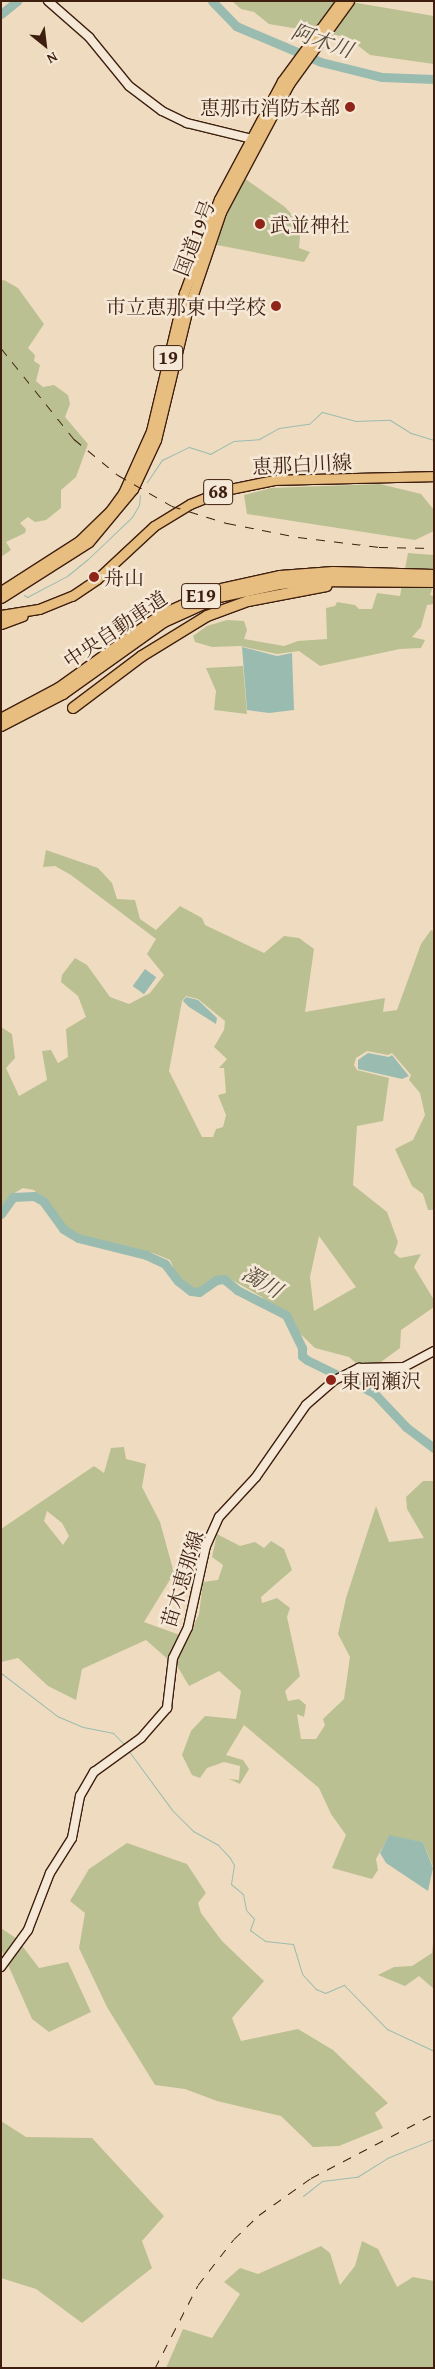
<!DOCTYPE html>
<meta charset="utf-8">
<style>
body{margin:0}
#map{position:relative;width:435px;height:2369px;overflow:hidden;background:#efdcc0;font-family:"Gentium Book Plus","Noto Serif JP",serif}
div>[style]{position:absolute}
.green>*{inset:0;background:#bac091}
.water>*{inset:0;background:#9abcb0;transform-origin:0 0}
.stream>*{height:1px;margin:-0.5px;padding:0 0.5px;transform-origin:0.5px;border-radius:0.5px;background:#9abcb0}
.river>*{height:9px;margin:-4.5px;padding:0 4.5px;transform-origin:4.5px;border-radius:4.5px;background:#9abcb0}
.roads{filter:drop-shadow(1px 0 #3e1f0f) drop-shadow(-1px 0 #3e1f0f) drop-shadow(0 1px #3e1f0f) drop-shadow(0 -1px #3e1f0f)}
.secondary>*{height:8px;margin:-4px;padding:0 4px;transform-origin:4px;border-radius:4px;background:#f5e8d6}
.primary>*{height:9px;margin:-4.5px;padding:0 4.5px;transform-origin:4.5px;border-radius:4.5px;background:#e8be80}
.trunk>*{height:9px;margin:-4.5px;padding:0 4.5px;transform-origin:4.5px;border-radius:4.5px;background:#e8be80}
.motorway>*{height:10px;margin:-5px;padding:0 5px;transform-origin:5px;border-radius:5px;background:#e8be80}
.rail>*{height:1px;margin-top:-0.5px;transform-origin:0;background:repeating-linear-gradient(90deg,#3e1f0f 0 9px,transparent 0 18px)}
.dots>*{width:14px;height:14px;translate:-50% -50%;box-sizing:border-box;border:2px solid #f5e8d6;border-radius:50%}
span{translate:-50% -50%;white-space:nowrap;text-align:center;line-height:1.15;-webkit-text-stroke:5px #f5e8d6;paint-order:stroke}
.shield-label span{padding:1px 4px;background:#f5e8d6;border:1px solid;border-radius:4px;-webkit-text-stroke-width:0}
.shield-label{font-size:19px;color:#3e1f0f;font-weight:700}
.poi-label{font-size:20px;color:#3e1f0f}
.right{translate:-100% -50%;text-align:right}
.left{translate:0 -50%;text-align:left}
.street-label{font-size:20px;color:#3e1f0f}
.water-label{font-size:21px;color:#5a4e3f;font-style:italic}
.frame{position:absolute;inset:0;border:2px solid #3e1f0f;pointer-events:none}
.north{position:absolute;left:20px;top:20px;width:50px;height:50px;-webkit-text-stroke:4px #f5e8d6;paint-order:stroke;rotate:151deg;font-size:14px;font-weight:700;line-height:20px;text-align:center;color:#3e1f0f}
.north::after{content:'';display:block;margin:auto;width:18px;height:22px;background:#3e1f0f;clip-path:polygon(50% 0,100% 100%,50% 72%,0 100%)}
</style>
<div id="map">
<div class="green">
<div style="clip-path:polygon(232px 1px,345px 1px,434px 16px,434px 64px,370px 55px,347px 37px,269px 24px,254px 12px,241px 9px)"></div>
<div style="clip-path:polygon(244px 178px,285px 207px,301px 225px,299px 248px,310px 252px,304px 262px,217px 245px,222px 226px)"></div>
<div style="clip-path:polygon(4px 280px,18px 288px,44px 324px,28px 348px,35px 355px,34px 361px,40px 365px,36px 381px,43px 387px,54px 385px,68px 395px,70px 404px,65px 417px,88px 444px,76px 477px,61px 490px,61px 508px,46px 520px,35px 522px,28px 517px,20px 523px,26px 529px,25px 533px,6px 542px,11px 550px,1px 557px,1px 281px)"></div>
<div style="clip-path:polygon(380px 484px,421px 494px,434px 510px,434px 531px,415px 540px,247px 514px,244px 495px,271px 488px)"></div>
<div style="clip-path:polygon(408px 553px,434px 555px,434px 584px,430px 595px,434px 596px,434px 604px,427px 605px,421px 627px,412px 637px,425px 640px,421px 648px,400px 649px,320px 666px,299px 651px,277px 654px,240px 646px,212px 647px,195px 642px,193px 636px,207px 626px,227px 620px,244px 621px,247px 630px,244px 639px,284px 646px,298px 641px,327px 639px,326px 608px,335px 606px,337px 602px,355px 605px,359px 609px,372px 609px,377px 593px,400px 596px)"></div>
<div style="clip-path:polygon(243px 666px,247px 714px,214px 710px,216px 691px,206px 668px)"></div>
<div style="clip-path:polygon(evenodd,46px 850px,98px 868px,112px 883px,117px 899px,135px 900px,140px 919px,156px 930px,180px 906px,202px 918px,205px 925px,264px 953px,284px 936px,299px 938px,314px 949px,305px 1012px,385px 998px,383px 1012px,397px 1010px,421px 944px,431px 930px,434px 931px,434px 1210px,428px 1210px,423px 1194px,412px 1186px,395px 1149px,413px 1140px,425px 1115px,420px 1093px,409px 1080px,411px 1075px,392px 1053px,388px 1055px,367px 1051px,356px 1058px,354px 1065px,357px 1070px,389px 1078px,383px 1121px,357px 1126px,353px 1185px,387px 1212px,398px 1242px,394px 1253px,400px 1258px,421px 1254px,414px 1267px,434px 1300px,434px 1307px,401px 1330px,400px 1348px,381px 1362px,358px 1365px,349px 1357px,315px 1348px,262px 1297px,223px 1275px,196px 1290px,179px 1280px,170px 1260px,153px 1253px,128px 1250px,79px 1237px,54px 1219px,50px 1207px,34px 1190px,23px 1188px,11px 1195px,1px 1209px,1px 1027px,12px 1034px,15px 1058px,6px 1068px,19px 1096px,47px 1080px,42px 1051px,51px 1050px,58px 1063px,68px 1057px,66px 1029px,86px 1017px,78px 996px,61px 982px,62px 975px,75px 958px,87px 965px,110px 997px,129px 1004px,150px 993px,164px 975px,147px 954px,156px 939px,71px 875px,55px 866px,43px 867px,46px 850px,186px 996px,198px 999px,225px 1021px,224px 1030px,214px 1047px,227px 1059px,219px 1068px,224px 1068px,226px 1093px,218px 1095px,226px 1115px,223px 1127px,216px 1129px,213px 1137px,202px 1137px,169px 1071px,182px 1001px,186px 996px,46px 850px,319px 1236px,356px 1287px,314px 1311px,310px 1277px,319px 1236px)"></div>
<div style="clip-path:polygon(evenodd,124px 1447px,126px 1459px,146px 1464px,142px 1487px,160px 1522px,174px 1573px,144px 1622px,188px 1638px,199px 1614px,203px 1582px,218px 1580px,223px 1565px,212px 1557px,217px 1534px,240px 1546px,255px 1542px,264px 1548px,271px 1541px,284px 1549px,292px 1570px,261px 1597px,262px 1603px,277px 1598px,290px 1608px,287px 1617px,300px 1676px,285px 1691px,288px 1701px,299px 1699px,306px 1705px,304px 1717px,297px 1714px,301px 1739px,316px 1739px,325px 1725px,323px 1719px,344px 1699px,350px 1657px,338px 1634px,346px 1598px,376px 1506px,389px 1542px,424px 1538px,407px 1509px,406px 1497px,423px 1481px,434px 1481px,434px 1869px,423px 1842px,389px 1836px,376px 1859px,378px 1870px,372px 1879px,332px 1868px,346px 1835px,331px 1814px,319px 1788px,244px 1725px,226px 1755px,243px 1760px,249px 1769px,240px 1784px,229px 1779px,239px 1780px,240px 1766px,224px 1762px,207px 1768px,200px 1778px,192px 1775px,182px 1755px,191px 1731px,205px 1716px,236px 1719px,241px 1691px,219px 1671px,189px 1686px,179px 1669px,146px 1640px,82px 1669px,76px 1700px,48px 1686px,18px 1658px,1px 1662px,1px 1529px,94px 1466px,104px 1473px,111px 1448px,124px 1447px,47px 1511px,62px 1523px,69px 1536px,63px 1545px,44px 1521px,47px 1511px)"></div>
<div style="clip-path:polygon(127px 1843px,187px 1864px,206px 1893px,198px 1903px,201px 1913px,222px 1941px,264px 1981px,232px 2018px,241px 2041px,298px 2029px,333px 2050px,388px 2103px,375px 2113px,383px 2128px,339px 2146px,313px 2147px,281px 2116px,217px 2101px,185px 2089px,155px 2085px,107px 2007px,79px 1948px,85px 1913px,70px 1901px,89px 1869px)"></div>
<div style="clip-path:polygon(1px 1928px,17px 1939px,39px 1968px,68px 1962px,91px 2012px,49px 2032px,32px 2019px,1px 1949px)"></div>
<div style="clip-path:polygon(434px 1932px,434px 1989px,419px 1976px,405px 1986px,378px 1975px,394px 1967px,412px 1966px,432px 1953px)"></div>
<div style="clip-path:polygon(1px 2121px,26px 2137px,92px 2138px,164px 2216px,142px 2241px,152px 2268px,82px 2323px,36px 2289px,1px 2278px)"></div>
<div style="clip-path:polygon(362px 2241px,378px 2249px,397px 2287px,413px 2277px,434px 2281px,434px 2368px,166px 2368px,183px 2329px,212px 2338px,240px 2294px,224px 2282px,240px 2268px,258px 2274px,321px 2246px,330px 2253px,340px 2285px,355px 2266px)"></div>
</div>
<div class="water">
<div style="clip-path:polygon(242px 647px,277px 656px,292px 653px,294px 710px,269px 713px,247px 710px)"></div>
<div style="left:145px;top:969px;width:14px;height:21px;rotate:36deg"></div>
<div style="clip-path:polygon(186px 997px,198px 1000px,217px 1018px,216px 1024px,189px 1007px,183px 1001px)"></div>
<div style="clip-path:polygon(368px 1053px,389px 1057px,392px 1055px,409px 1076px,402px 1079px,358px 1069px,358px 1060px)"></div>
<div style="clip-path:polygon(389px 1835px,423px 1842px,433px 1868px,428px 1891px,386px 1863px,380px 1853px)"></div>
</div>
<div class="stream">
<div style="left:147px;top:482px;width:27px;rotate:-56deg"></div>
<div style="left:162px;top:460px;width:30px;rotate:-26deg"></div>
<div style="left:189px;top:447px;width:22px;rotate:18deg"></div>
<div style="left:210px;top:454px;width:26px;rotate:-29deg"></div>
<div style="left:233px;top:441px;width:26px;rotate:-4deg"></div>
<div style="left:259px;top:439px;width:23px;rotate:-29deg"></div>
<div style="left:279px;top:428px;width:30px;rotate:-8deg"></div>
<div style="left:309px;top:424px;width:18px;rotate:-43deg"></div>
<div style="left:322px;top:412px;width:34px;rotate:15deg"></div>
<div style="left:355px;top:421px;width:35px;rotate:-2deg"></div>
<div style="left:390px;top:420px;width:25px;rotate:32deg"></div>
<div style="left:411px;top:433px;width:24px;rotate:17deg"></div>
<div style="left:24px;top:595px;width:4px;rotate:34deg"></div>
<div style="left:27px;top:597px;width:45px;rotate:-27.7deg"></div>
<div style="left:67px;top:576px;width:27px;rotate:-39deg"></div>
<div style="left:88px;top:559px;width:61px;rotate:-43.7deg"></div>
<div style="left:132px;top:517px;width:14px;rotate:-60deg"></div>
<div style="left:139px;top:505px;width:10px;rotate:-84deg"></div>
<div style="left:1px;top:1673px;width:71px;rotate:37.5deg"></div>
<div style="left:57px;top:1716px;width:28px;rotate:23deg"></div>
<div style="left:83px;top:1727px;width:31px;rotate:11deg"></div>
<div style="left:113px;top:1733px;width:17px;rotate:45deg"></div>
<div style="left:128px;top:1750px;width:74px;rotate:53.7deg"></div>
<div style="left:172px;top:1810px;width:30px;rotate:45deg"></div>
<div style="left:193px;top:1831px;width:29px;rotate:29deg"></div>
<div style="left:218px;top:1845px;width:18px;rotate:47deg"></div>
<div style="left:230px;top:1858px;width:8px;rotate:60deg"></div>
<div style="left:234px;top:1865px;width:19px;rotate:99deg"></div>
<div style="left:231px;top:1884px;width:16px;rotate:40deg"></div>
<div style="left:243px;top:1894px;width:16px;rotate:79deg"></div>
<div style="left:246px;top:1910px;width:12px;rotate:48deg"></div>
<div style="left:254px;top:1919px;width:12px;rotate:110deg"></div>
<div style="left:250px;top:1930px;width:19px;rotate:36deg"></div>
<div style="left:265px;top:1941px;width:28px;rotate:6deg"></div>
<div style="left:293px;top:1944px;width:31px;rotate:73deg"></div>
<div style="left:302px;top:1974px;width:21px;rotate:47deg"></div>
<div style="left:316px;top:1989px;width:10px;rotate:24deg"></div>
<div style="left:325px;top:1993px;width:21px;rotate:-23deg"></div>
<div style="left:344px;top:1985px;width:62px;rotate:45.7deg"></div>
<div style="left:387px;top:2029px;width:52px;rotate:25.1deg"></div>
<div style="left:303px;top:2196px;width:24px;rotate:-38deg"></div>
<div style="left:322px;top:2181px;width:35px;rotate:-7deg"></div>
<div style="left:357px;top:2177px;width:36px;rotate:-32deg"></div>
<div style="left:387px;top:2158px;width:51px;rotate:-22deg"></div>
</div>
<div class="river">
<div style="left:212px;top:1px;width:35px;rotate:46deg"></div>
<div style="left:236px;top:26px;width:92px;rotate:23deg"></div>
<div style="left:321px;top:62px;width:63px;rotate:13.8deg"></div>
<div style="left:382px;top:77px;width:52px;rotate:2.2deg"></div>
<div style="left:1px;top:14px;width:21px;rotate:-39deg"></div>
<div style="left:1px;top:1214px;width:21px;rotate:-55deg"></div>
<div style="left:13px;top:1197px;width:21px;rotate:-3deg"></div>
<div style="left:34px;top:1196px;width:10px;rotate:29deg"></div>
<div style="left:43px;top:1201px;width:34px;rotate:54deg"></div>
<div style="left:63px;top:1229px;width:17px;rotate:31deg"></div>
<div style="left:78px;top:1238px;width:70px;rotate:14deg"></div>
<div style="left:146px;top:1255px;width:21px;rotate:25deg"></div>
<div style="left:165px;top:1264px;width:21px;rotate:53deg"></div>
<div style="left:178px;top:1281px;width:16px;rotate:38deg"></div>
<div style="left:191px;top:1291px;width:8px;rotate:7deg"></div>
<div style="left:199px;top:1292px;width:21px;rotate:-35deg"></div>
<div style="left:216px;top:1280px;width:8px;rotate:-7deg"></div>
<div style="left:224px;top:1279px;width:17px;rotate:40deg"></div>
<div style="left:237px;top:1290px;width:55px;rotate:27deg"></div>
<div style="left:286px;top:1315px;width:37px;rotate:64deg"></div>
<div style="left:302px;top:1348px;width:8px;rotate:90deg"></div>
<div style="left:302px;top:1356px;width:6px;rotate:39deg"></div>
<div style="left:307px;top:1360px;width:75px;rotate:26.2deg"></div>
<div style="left:374px;top:1393px;width:47px;rotate:46.7deg"></div>
<div style="left:406px;top:1427px;width:35px;rotate:37deg"></div>
</div>
<div class="roads">
<div class="secondary">
<div style="left:48px;top:1px;width:55px;rotate:41.3deg"></div>
<div style="left:89px;top:37px;width:63px;rotate:50.8deg"></div>
<div style="left:129px;top:86px;width:41px;rotate:37.1deg"></div>
<div style="left:162px;top:111px;width:28px;rotate:26deg"></div>
<div style="left:187px;top:123px;width:71px;rotate:13.8deg"></div>
<div style="left:1px;top:1967px;width:46px;rotate:-53.9deg"></div>
<div style="left:28px;top:1930px;width:61px;rotate:-68.9deg"></div>
<div style="left:50px;top:1873px;width:41px;rotate:-57.8deg"></div>
<div style="left:72px;top:1838px;width:43px;rotate:-79.2deg"></div>
<div style="left:80px;top:1796px;width:28px;rotate:-60deg"></div>
<div style="left:94px;top:1772px;width:58px;rotate:-35.9deg"></div>
<div style="left:141px;top:1738px;width:40px;rotate:-49deg"></div>
<div style="left:167px;top:1708px;width:50px;rotate:-83.2deg"></div>
<div style="left:173px;top:1658px;width:34px;rotate:-64deg"></div>
<div style="left:188px;top:1627px;width:83px;rotate:-77.5deg"></div>
<div style="left:206px;top:1546px;width:32px;rotate:-66deg"></div>
<div style="left:219px;top:1517px;width:54px;rotate:-47.2deg"></div>
<div style="left:256px;top:1477px;width:88px;rotate:-55.2deg"></div>
<div style="left:306px;top:1405px;width:38px;rotate:-41deg"></div>
<div style="left:335px;top:1380px;width:27px;rotate:-27deg"></div>
<div style="left:359px;top:1368px;width:45px;rotate:-1.3deg"></div>
<div style="left:404px;top:1367px;width:34px;rotate:-28deg"></div>
</div>
<div class="primary">
<div style="left:1px;top:615px;width:38px;rotate:-9deg"></div>
<div style="left:39px;top:609px;width:35px;rotate:-22deg"></div>
<div style="left:72px;top:596px;width:30px;rotate:-34deg"></div>
<div style="left:97px;top:579px;width:78px;rotate:-42.9deg"></div>
<div style="left:154px;top:526px;width:42px;rotate:-31.4deg"></div>
<div style="left:190px;top:504px;width:38px;rotate:-22deg"></div>
<div style="left:225px;top:490px;width:50px;rotate:-11.5deg"></div>
<div style="left:274px;top:480px;width:160px;rotate:-1.4deg"></div>
<div style="left:1px;top:624px;width:23px;rotate:-20deg"></div>
</div>
<div class="trunk">
<div style="left:1px;top:591px;width:93px;rotate:-32.7deg"></div>
<div style="left:79px;top:541px;width:43px;rotate:-44.1deg"></div>
<div style="left:110px;top:511px;width:22px;rotate:-54deg"></div>
<div style="left:123px;top:493px;width:68px;rotate:-65.7deg"></div>
<div style="left:151px;top:431px;width:142px;rotate:-76.6deg"></div>
<div style="left:184px;top:293px;width:100px;rotate:-69.6deg"></div>
<div style="left:219px;top:199px;width:134px;rotate:-61.9deg"></div>
<div style="left:282px;top:81px;width:99px;rotate:-53.6deg"></div>
<div style="left:1px;top:598px;width:104px;rotate:-32.5deg"></div>
<div style="left:89px;top:542px;width:69px;rotate:-50.3deg"></div>
<div style="left:133px;top:489px;width:54px;rotate:-64.9deg"></div>
<div style="left:156px;top:440px;width:132px;rotate:-76.4deg"></div>
<div style="left:187px;top:312px;width:106px;rotate:-71.2deg"></div>
<div style="left:221px;top:212px;width:145px;rotate:-62deg"></div>
<div style="left:289px;top:84px;width:102px;rotate:-54.1deg"></div>
</div>
<div class="motorway">
<div style="left:73px;top:708px;width:86px;rotate:-37deg"></div>
<div style="left:142px;top:656px;width:76px;rotate:-31.6deg"></div>
<div style="left:207px;top:616px;width:44px;rotate:-20.1deg"></div>
<div style="left:248px;top:601px;width:80px;rotate:-10.8deg"></div>
<div style="left:1px;top:719px;width:66px;rotate:-28.1deg"></div>
<div style="left:59px;top:688px;width:125px;rotate:-35.6deg"></div>
<div style="left:161px;top:615px;width:61px;rotate:-24.1deg"></div>
<div style="left:217px;top:590px;width:65px;rotate:-12.5deg"></div>
<div style="left:280px;top:576px;width:53px;rotate:-4.3deg"></div>
<div style="left:333px;top:572px;width:101px;rotate:1.7deg"></div>
<div style="left:1px;top:726px;width:70px;rotate:-27.3deg"></div>
<div style="left:63px;top:694px;width:124px;rotate:-35.5deg"></div>
<div style="left:164px;top:622px;width:60px;rotate:-24.4deg"></div>
<div style="left:219px;top:597px;width:62px;rotate:-12deg"></div>
<div style="left:280px;top:584px;width:33px;rotate:-5deg"></div>
<div style="left:313px;top:581px;width:121px;rotate:0.5deg"></div>
</div>
</div>
<div class="rail">
<div style="left:1px;top:348px;width:117px;rotate:51.3deg"></div>
<div style="left:74px;top:439px;width:57px;rotate:39.3deg"></div>
<div style="left:118px;top:475px;width:62px;rotate:29.9deg"></div>
<div style="left:172px;top:506px;width:58px;rotate:17.2deg"></div>
<div style="left:227px;top:523px;width:72px;rotate:11.2deg"></div>
<div style="left:298px;top:537px;width:82px;rotate:7deg"></div>
<div style="left:379px;top:547px;width:55px;rotate:1deg"></div>
<div style="left:155px;top:2368px;width:93px;rotate:-62.6deg"></div>
<div style="left:198px;top:2285px;width:58px;rotate:-52deg"></div>
<div style="left:234px;top:2239px;width:35px;rotate:-44deg"></div>
<div style="left:259px;top:2215px;width:64px;rotate:-35.4deg"></div>
<div style="left:311px;top:2178px;width:139px;rotate:-27.5deg"></div>
</div>
<div class="dots">
<div style="left:350px;top:107px;background:#8f2418"></div>
<div style="left:260px;top:224px;background:#8f2418"></div>
<div style="left:276px;top:306px;background:#8f2418"></div>
<div style="left:94px;top:577px;background:#8f2418"></div>
<div style="left:331px;top:1380px;background:#8f2418"></div>
</div>
<div class="shield-label">
<span style="left:168px;top:358px">19</span>
<span style="left:218px;top:492px">68</span>
<span style="left:201px;top:596px">E19</span>
</div>
<div class="poi-label">
<span class="right" style="left:340px;top:107px">恵那市消防本部</span>
<span class="left" style="left:270px;top:224px">武並神社</span>
<span class="right" style="left:266px;top:306px">市立恵那東中学校</span>
<span class="left" style="left:104px;top:577px">舟山</span>
<span class="left" style="left:341px;top:1380px">東岡瀬沢</span>
</div>
<div class="street-label">
<span style="left:194px;top:238px;rotate:-69deg">国道19号</span>
<span style="left:302px;top:464px;rotate:-3deg">恵那白川線</span>
<span style="left:115px;top:629px;rotate:-34deg">中央自動車道</span>
<span style="left:182px;top:1579px;rotate:-73deg">苗木恵那線</span>
</div>
<div class="water-label">
<span style="left:322px;top:41px;rotate:19deg">阿木川</span>
<span style="left:262px;top:1282px;rotate:30deg">濁川</span>
</div>
<div class="frame"></div>
<div class="north">N</div>
</div>
